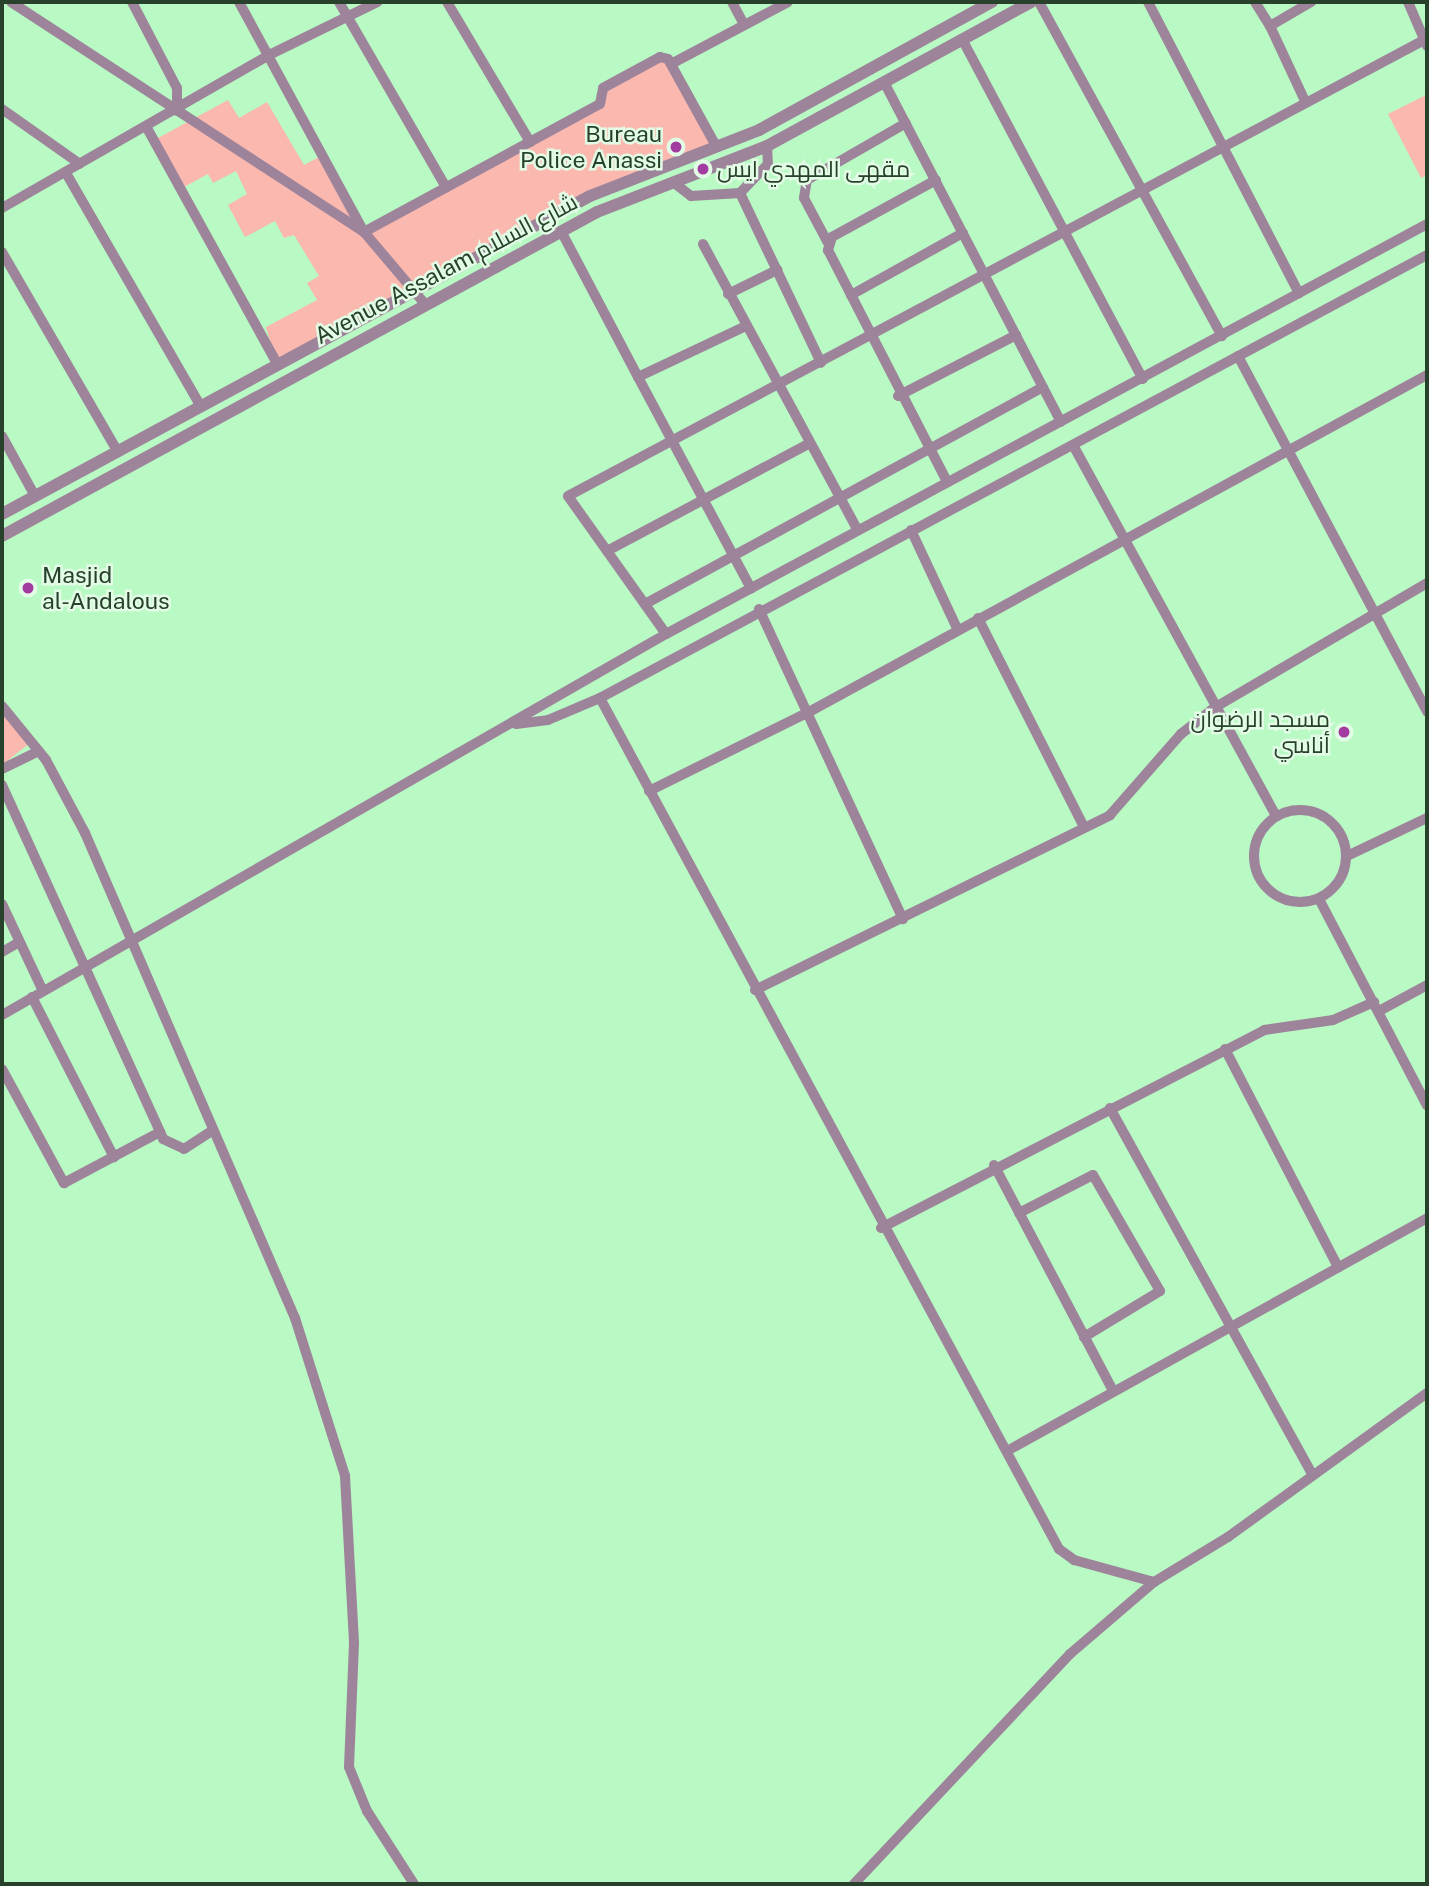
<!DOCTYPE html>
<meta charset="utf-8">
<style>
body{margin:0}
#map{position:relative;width:1429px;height:1886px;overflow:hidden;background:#b9f9c3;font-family:"Public Sans",Cairo,sans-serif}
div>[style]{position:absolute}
.green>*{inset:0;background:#fab8ae}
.minor>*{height:10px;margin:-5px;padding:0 5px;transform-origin:5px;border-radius:5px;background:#9d849b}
.minor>.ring{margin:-5px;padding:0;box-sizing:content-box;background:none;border:10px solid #9d849b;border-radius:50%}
.tertiary>*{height:12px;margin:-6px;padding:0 6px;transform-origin:6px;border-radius:6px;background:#9d849b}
.dots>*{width:19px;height:19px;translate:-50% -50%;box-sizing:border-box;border:4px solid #e2fce6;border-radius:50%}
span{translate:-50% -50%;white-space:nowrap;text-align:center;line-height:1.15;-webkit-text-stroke:5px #e2fce6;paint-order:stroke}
.poi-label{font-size:23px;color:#27412b}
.right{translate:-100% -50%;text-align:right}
.left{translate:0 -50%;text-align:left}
.street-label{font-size:23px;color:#27412b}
.frame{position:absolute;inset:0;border:4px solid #27412b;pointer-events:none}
</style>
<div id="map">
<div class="green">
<div style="clip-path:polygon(665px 55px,716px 146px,633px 178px,276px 362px,266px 327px,317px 300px,307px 283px,319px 276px,294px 235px,284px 238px,275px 221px,245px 237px,228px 205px,247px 194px,236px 171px,213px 183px,208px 174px,184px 187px,146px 119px,158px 138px,228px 100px,239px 118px,267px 102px,304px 165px,319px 157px,364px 232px,605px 99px,601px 90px)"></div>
<div style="clip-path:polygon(1426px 95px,1427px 175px,1421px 178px,1388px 114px)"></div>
<div style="clip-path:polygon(2px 710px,30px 743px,2px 765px)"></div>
</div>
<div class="minor">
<div style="left:11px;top:2px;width:421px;rotate:33.1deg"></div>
<div style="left:364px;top:232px;width:94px;rotate:49.7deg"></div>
<div style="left:132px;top:2px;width:97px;rotate:62.4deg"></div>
<div style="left:177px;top:88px;width:23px;rotate:90deg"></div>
<div style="left:239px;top:2px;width:262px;rotate:61.5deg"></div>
<div style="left:364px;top:232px;width:268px;rotate:-28.5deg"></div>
<div style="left:600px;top:104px;width:16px;rotate:-79deg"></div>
<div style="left:603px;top:88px;width:65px;rotate:-28.5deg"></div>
<div style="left:660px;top:57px;width:8px;rotate:14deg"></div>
<div style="left:668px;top:59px;width:99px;rotate:61.1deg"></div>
<div style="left:339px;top:2px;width:214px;rotate:60deg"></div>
<div style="left:447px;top:2px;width:163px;rotate:59.3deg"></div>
<div style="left:732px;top:2px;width:26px;rotate:62deg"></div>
<div style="left:1039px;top:2px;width:381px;rotate:61.3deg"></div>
<div style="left:1148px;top:2px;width:328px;rotate:62.6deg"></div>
<div style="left:1255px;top:2px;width:28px;rotate:58deg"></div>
<div style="left:1408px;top:2px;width:48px;rotate:66.6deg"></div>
<div style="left:962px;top:39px;width:385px;rotate:62deg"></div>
<div style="left:671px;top:64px;width:132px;rotate:-27.9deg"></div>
<div style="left:884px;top:82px;width:383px;rotate:62.5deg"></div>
<div style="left:1305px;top:101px;width:83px;rotate:-115deg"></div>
<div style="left:1270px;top:26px;width:48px;rotate:-30.3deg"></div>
<div style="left:2px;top:109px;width:95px;rotate:35.2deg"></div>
<div style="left:147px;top:128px;width:267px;rotate:61.1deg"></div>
<div style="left:767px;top:146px;width:18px;rotate:87deg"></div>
<div style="left:768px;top:164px;width:40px;rotate:134deg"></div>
<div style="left:740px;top:193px;width:188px;rotate:64.5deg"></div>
<div style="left:66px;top:173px;width:268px;rotate:60deg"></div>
<div style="left:936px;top:180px;width:119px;rotate:151.3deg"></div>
<div style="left:832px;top:237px;width:14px;rotate:107deg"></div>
<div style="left:828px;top:250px;width:261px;rotate:62.8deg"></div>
<div style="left:673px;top:182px;width:23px;rotate:38deg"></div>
<div style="left:691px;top:196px;width:49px;rotate:-3.5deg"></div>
<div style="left:2px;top:208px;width:305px;rotate:-29.8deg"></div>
<div style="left:267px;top:56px;width:123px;rotate:-26.1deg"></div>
<div style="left:561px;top:231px;width:165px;rotate:62.2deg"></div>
<div style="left:638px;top:377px;width:117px;rotate:-25.3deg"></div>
<div style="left:828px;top:243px;width:51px;rotate:-118.1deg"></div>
<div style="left:804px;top:198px;width:18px;rotate:-81deg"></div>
<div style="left:807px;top:180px;width:114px;rotate:-29.9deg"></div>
<div style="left:703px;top:244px;width:324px;rotate:61.6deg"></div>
<div style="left:2px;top:252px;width:229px;rotate:59.9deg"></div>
<div style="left:728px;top:294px;width:55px;rotate:-26.1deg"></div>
<div style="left:851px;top:295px;width:128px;rotate:-29deg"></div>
<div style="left:1238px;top:356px;width:403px;rotate:62deg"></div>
<div style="left:638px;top:377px;width:240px;rotate:61.9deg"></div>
<div style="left:898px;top:396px;width:133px;rotate:-27.3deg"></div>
<div style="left:2px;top:436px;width:68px;rotate:61.2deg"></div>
<div style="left:1073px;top:445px;width:423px;rotate:61.3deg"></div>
<div style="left:911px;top:530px;width:108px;rotate:64.9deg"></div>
<div style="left:607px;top:551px;width:228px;rotate:-28deg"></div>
<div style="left:645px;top:604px;width:453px;rotate:-28.6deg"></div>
<div style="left:759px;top:609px;width:342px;rotate:65.1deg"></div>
<div style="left:978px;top:618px;width:234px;rotate:63.1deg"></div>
<div style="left:666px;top:634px;width:169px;rotate:-125.4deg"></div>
<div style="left:568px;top:496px;width:970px;rotate:-28.04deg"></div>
<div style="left:600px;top:698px;width:967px;rotate:61.66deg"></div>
<div style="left:1059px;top:1549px;width:19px;rotate:36deg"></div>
<div style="left:1074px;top:1560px;width:83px;rotate:15.4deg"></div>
<div style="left:2px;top:706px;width:70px;rotate:50.8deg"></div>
<div style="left:46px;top:760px;width:83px;rotate:61.9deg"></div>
<div style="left:85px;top:833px;width:529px;rotate:66.59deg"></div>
<div style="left:295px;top:1318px;width:166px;rotate:72.4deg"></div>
<div style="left:345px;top:1476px;width:167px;rotate:86.9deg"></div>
<div style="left:354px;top:1643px;width:124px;rotate:92.3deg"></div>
<div style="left:349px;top:1767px;width:48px;rotate:67.8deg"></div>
<div style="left:367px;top:1811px;width:87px;rotate:57.2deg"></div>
<div style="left:516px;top:724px;width:32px;rotate:-7deg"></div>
<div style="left:548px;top:720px;width:56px;rotate:-22.9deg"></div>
<div style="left:600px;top:698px;width:938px;rotate:-28.18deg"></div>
<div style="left:2px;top:769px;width:41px;rotate:-25.9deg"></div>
<div style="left:2px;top:785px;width:389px;rotate:65.5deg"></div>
<div style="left:163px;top:1139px;width:23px;rotate:25deg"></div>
<div style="left:184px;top:1149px;width:33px;rotate:-33deg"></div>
<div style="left:649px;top:791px;width:176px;rotate:-26.3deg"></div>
<div style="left:807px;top:713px;width:706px;rotate:-28.6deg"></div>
<div class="ring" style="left:1254px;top:810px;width:82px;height:82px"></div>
<div style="left:1347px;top:856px;width:89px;rotate:-25.4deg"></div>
<div style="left:1319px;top:899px;width:233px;rotate:62.4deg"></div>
<div style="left:2px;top:904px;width:96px;rotate:64.8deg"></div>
<div style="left:2px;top:952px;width:20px;rotate:-30deg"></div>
<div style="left:755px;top:990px;width:396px;rotate:-26.2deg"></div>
<div style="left:1110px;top:815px;width:108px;rotate:-48.8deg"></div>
<div style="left:1181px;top:734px;width:42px;rotate:-38.2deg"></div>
<div style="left:1214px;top:708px;width:247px;rotate:-30.4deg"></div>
<div style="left:32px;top:997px;width:180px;rotate:62.9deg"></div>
<div style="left:1379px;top:1011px;width:55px;rotate:-28.4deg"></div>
<div style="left:2px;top:1015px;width:766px;rotate:-29.85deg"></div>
<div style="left:666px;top:634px;width:864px;rotate:-28.31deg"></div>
<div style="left:1225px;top:1049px;width:246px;rotate:62.6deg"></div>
<div style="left:2px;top:1069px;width:130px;rotate:61.5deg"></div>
<div style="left:64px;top:1183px;width:109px;rotate:-28deg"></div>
<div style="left:1110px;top:1108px;width:418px;rotate:61.1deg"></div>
<div style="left:994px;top:1165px;width:255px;rotate:62.2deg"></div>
<div style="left:1019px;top:1213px;width:83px;rotate:-27.2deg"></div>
<div style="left:1093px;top:1175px;width:134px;rotate:60deg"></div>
<div style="left:1160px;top:1291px;width:89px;rotate:148.8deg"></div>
<div style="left:881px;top:1228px;width:431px;rotate:-27.3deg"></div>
<div style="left:1264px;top:1030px;width:70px;rotate:-8.2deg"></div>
<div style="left:1333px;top:1020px;width:45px;rotate:-23.7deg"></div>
<div style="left:1007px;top:1451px;width:480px;rotate:-29deg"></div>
<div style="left:854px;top:1884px;width:316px;rotate:-46.8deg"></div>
<div style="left:1070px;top:1654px;width:111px;rotate:-40.6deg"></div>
<div style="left:1154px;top:1582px;width:87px;rotate:-31.3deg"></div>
<div style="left:1228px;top:1537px;width:246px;rotate:-35.9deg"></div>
</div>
<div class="tertiary">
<div style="left:2px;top:514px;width:668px;rotate:-28.41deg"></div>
<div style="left:590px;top:196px;width:181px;rotate:-21.3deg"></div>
<div style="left:759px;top:130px;width:266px;rotate:-28.8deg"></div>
<div style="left:2px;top:536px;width:677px;rotate:-28.57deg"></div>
<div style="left:597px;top:212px;width:182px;rotate:-21.2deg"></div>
<div style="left:767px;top:146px;width:301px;rotate:-28.6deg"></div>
</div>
<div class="dots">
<div style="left:676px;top:147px;background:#a33ca0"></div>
<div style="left:703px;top:169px;background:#a33ca0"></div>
<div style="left:28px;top:588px;background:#a33ca0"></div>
<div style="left:1344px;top:732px;background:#a33ca0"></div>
</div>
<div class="poi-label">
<span class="right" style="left:662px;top:147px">Bureau<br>Police Anassi</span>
<span class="left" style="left:717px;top:169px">مقهى المهدي ايس</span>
<span class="left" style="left:42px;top:588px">Masjid<br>al-Andalous</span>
<span class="right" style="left:1330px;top:732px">مسجد الرضوان<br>أناسي</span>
</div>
<div class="street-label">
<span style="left:446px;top:269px;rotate:-28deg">Avenue Assalam شارع السلام</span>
</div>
<div class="frame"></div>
</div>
